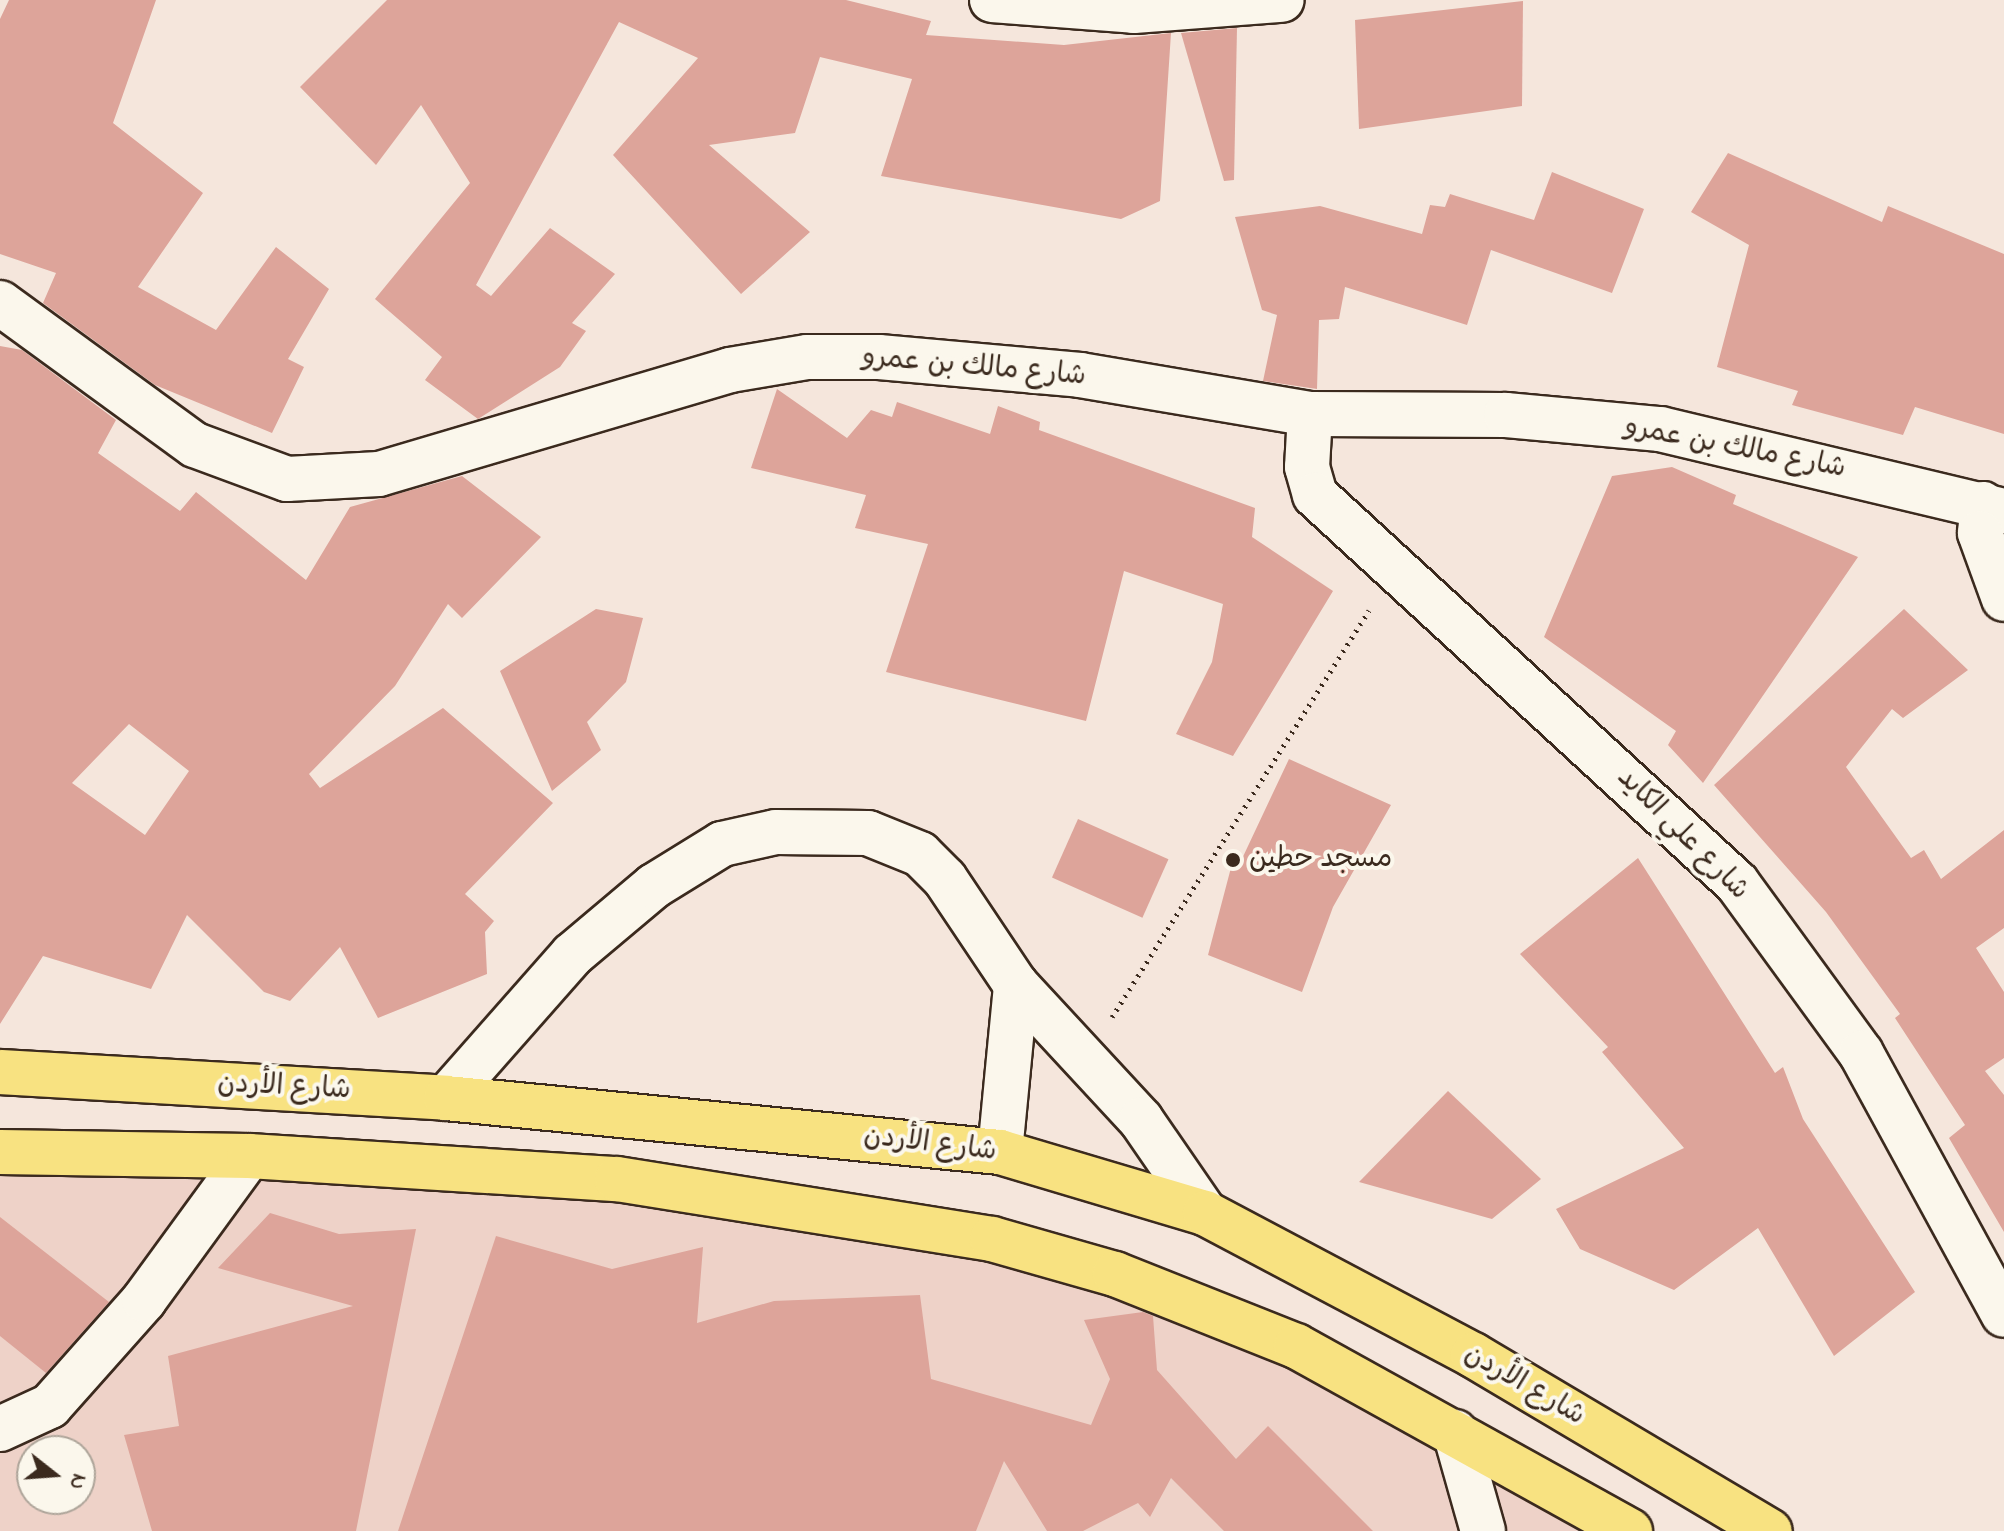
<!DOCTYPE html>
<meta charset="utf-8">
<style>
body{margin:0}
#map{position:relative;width:2004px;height:1531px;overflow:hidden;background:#f5e6dc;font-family:"Indie Flower","Playpen Sans Arabic",sans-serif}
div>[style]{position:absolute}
.built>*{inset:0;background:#eed2c8}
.building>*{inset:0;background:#dda49a;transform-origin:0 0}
.path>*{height:5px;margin-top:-2.5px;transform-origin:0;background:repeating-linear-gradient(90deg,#3b2a1e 0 2px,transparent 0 8px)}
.roads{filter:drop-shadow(2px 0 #3b2a1e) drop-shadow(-2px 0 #3b2a1e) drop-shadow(0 2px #3b2a1e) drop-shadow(0 -2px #3b2a1e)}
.minor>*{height:44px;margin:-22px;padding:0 22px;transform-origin:22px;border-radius:22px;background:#fbf7ec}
.highway>*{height:44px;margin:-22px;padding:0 22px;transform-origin:22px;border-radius:22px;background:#f8e281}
.dots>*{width:22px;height:22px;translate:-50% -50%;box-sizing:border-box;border:4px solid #fbf7ec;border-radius:50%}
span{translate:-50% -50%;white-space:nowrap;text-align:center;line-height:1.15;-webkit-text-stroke:8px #fbf7ec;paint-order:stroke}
.street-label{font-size:28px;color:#3b2a1e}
.poi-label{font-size:28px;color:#3b2a1e}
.left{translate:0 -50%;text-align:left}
.north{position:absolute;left:16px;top:1435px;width:80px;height:80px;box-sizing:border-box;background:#fbf7ec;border:2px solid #aea59a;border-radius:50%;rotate:107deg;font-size:22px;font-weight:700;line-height:32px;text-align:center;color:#3b2a1e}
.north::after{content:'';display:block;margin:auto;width:28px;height:36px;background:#3b2a1e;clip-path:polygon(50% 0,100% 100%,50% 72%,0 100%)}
</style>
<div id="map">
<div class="built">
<div style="clip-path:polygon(evenodd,0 1173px,781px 1185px,1145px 1268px,1613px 1531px,0 1531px,0 1173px,32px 1451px,80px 1451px,80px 1499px,32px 1499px,32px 1451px)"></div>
</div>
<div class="building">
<div style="clip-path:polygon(9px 0,156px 0,113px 123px,203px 193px,138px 287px,216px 330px,276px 247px,329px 289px,288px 359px,304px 367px,272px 433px,155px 385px,43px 303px,56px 273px,0 254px,0 19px)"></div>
<div style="clip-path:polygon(387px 0,846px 0,931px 21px,926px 35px,1064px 45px,1171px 33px,1160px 201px,1121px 219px,881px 176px,912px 79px,820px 57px,795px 133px,709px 145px,810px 232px,741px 294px,613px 155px,698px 58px,619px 22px,476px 285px,491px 296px,550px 228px,615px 274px,572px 323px,586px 331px,560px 367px,478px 419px,425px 380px,442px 357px,375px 299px,470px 183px,421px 105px,376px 165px,300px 87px)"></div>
<div style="clip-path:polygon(1523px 1px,1522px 106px,1359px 129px,1355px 20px)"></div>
<div style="clip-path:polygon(1237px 28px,1234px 180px,1224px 181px,1181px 33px)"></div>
<div style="clip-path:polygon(1728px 153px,1882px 222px,1888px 206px,2004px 254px,2004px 434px,1915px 407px,1903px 435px,1792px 405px,1798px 391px,1717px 367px,1749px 245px,1691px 212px)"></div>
<div style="clip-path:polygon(1552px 172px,1644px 209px,1612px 293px,1491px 250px,1467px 325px,1345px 287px,1339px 319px,1319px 320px,1317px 389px,1263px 381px,1277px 315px,1262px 310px,1235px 217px,1320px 206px,1422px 234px,1430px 205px,1445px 207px,1450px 194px,1534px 220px)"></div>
<div style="clip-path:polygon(evenodd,0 346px,22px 350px,116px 420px,98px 453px,180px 511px,196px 492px,306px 580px,350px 507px,462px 476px,541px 537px,462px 618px,448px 604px,395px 686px,309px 774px,320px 788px,443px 708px,553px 803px,465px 894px,494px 921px,485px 932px,487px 974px,378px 1018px,340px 947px,290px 1001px,264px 992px,187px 915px,151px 989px,43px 956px,0 1024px,0 346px,129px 724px,189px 771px,145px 835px,72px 783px,129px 724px)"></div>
<div style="clip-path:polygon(777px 389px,847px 438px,871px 410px,892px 417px,897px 402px,990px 434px,998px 406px,1040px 422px,1039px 430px,1255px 508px,1252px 537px,1333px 591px,1233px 756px,1176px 734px,1212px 662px,1223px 604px,1124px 571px,1086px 721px,886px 672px,928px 544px,855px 528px,866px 495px,751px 468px)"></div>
<div style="clip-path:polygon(1672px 467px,1736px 495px,1733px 504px,1858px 557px,1703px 783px,1668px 745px,1676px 731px,1544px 637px,1612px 476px)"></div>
<div style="clip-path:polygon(596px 609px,643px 618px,626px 682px,587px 722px,601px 750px,552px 791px,500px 671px)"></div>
<div style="clip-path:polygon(1904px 609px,1968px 670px,1903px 718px,1892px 709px,1846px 767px,1911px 858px,1924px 850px,1941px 879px,2004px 830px,2004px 928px,1976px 948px,2004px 992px,2004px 1058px,1985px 1071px,2004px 1095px,2004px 1232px,1949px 1138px,1965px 1125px,1895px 1018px,1900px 1014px,1826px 912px,1714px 785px)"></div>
<div style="clip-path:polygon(1289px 759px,1391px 805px,1333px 907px,1302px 992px,1208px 955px,1233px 860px,1240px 863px)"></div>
<div style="left:1078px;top:819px;width:99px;height:64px;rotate:24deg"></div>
<div style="clip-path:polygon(1638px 858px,1775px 1073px,1783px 1067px,1803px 1119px,1915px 1292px,1834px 1356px,1758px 1228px,1674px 1290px,1580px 1249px,1556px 1209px,1684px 1148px,1602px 1052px,1608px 1047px,1520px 954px)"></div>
<div style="clip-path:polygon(1448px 1091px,1541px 1179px,1492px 1219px,1359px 1182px)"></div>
<div style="clip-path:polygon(270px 1213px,339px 1234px,416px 1229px,356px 1531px,152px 1531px,124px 1435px,179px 1426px,168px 1356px,353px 1306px,218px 1268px)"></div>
<div style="clip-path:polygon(0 1217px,109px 1302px,46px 1373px,0 1336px)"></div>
<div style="clip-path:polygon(496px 1236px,612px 1269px,703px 1247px,697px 1323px,774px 1301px,920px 1295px,931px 1379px,1091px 1425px,1110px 1379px,1084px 1320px,1143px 1312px,1153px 1316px,1157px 1370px,1236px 1459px,1268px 1426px,1373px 1531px,1224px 1531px,1171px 1478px,1150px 1517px,1138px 1503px,1083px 1531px,1047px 1531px,1004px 1461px,976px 1531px,398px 1531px)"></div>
</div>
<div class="path">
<div style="left:1112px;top:1017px;width:481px;rotate:-57.7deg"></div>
</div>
<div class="roads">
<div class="minor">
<div style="left:992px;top:0;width:142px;rotate:4.4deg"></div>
<div style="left:1134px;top:11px;width:148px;rotate:-4.3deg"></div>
<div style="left:0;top:303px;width:241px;rotate:36.1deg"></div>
<div style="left:195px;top:445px;width:98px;rotate:20.3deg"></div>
<div style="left:287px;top:479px;width:92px;rotate:-3.1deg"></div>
<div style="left:379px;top:474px;width:366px;rotate:-16.5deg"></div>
<div style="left:730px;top:370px;width:78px;rotate:-9.6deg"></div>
<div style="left:807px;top:357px;width:72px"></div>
<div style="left:879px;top:357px;width:202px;rotate:5.1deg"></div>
<div style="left:1080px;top:375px;width:233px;rotate:9.6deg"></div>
<div style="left:1310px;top:414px;width:196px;rotate:0.3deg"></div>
<div style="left:1506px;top:415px;width:155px;rotate:5.2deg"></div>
<div style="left:1660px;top:429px;width:354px;rotate:13.4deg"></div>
<div style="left:1310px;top:414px;width:53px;rotate:93.2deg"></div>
<div style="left:1307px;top:467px;width:29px;rotate:74deg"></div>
<div style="left:1315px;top:495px;width:573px;rotate:42.6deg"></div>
<div style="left:1737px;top:883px;width:210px;rotate:53.9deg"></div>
<div style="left:1861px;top:1053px;width:298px;rotate:61.4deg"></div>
<div style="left:1983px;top:504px;width:29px;rotate:96deg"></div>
<div style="left:1980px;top:533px;width:70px;rotate:70deg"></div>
<div style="left:446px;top:1098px;width:191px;rotate:-48.6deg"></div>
<div style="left:572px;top:955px;width:107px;rotate:-40.1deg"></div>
<div style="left:654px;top:886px;width:80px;rotate:-31.7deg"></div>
<div style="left:722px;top:844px;width:55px;rotate:-12.5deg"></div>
<div style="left:776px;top:832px;width:92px;rotate:0.6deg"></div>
<div style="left:868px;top:833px;width:56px;rotate:22deg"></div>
<div style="left:920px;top:854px;width:35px;rotate:45deg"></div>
<div style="left:945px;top:879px;width:128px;rotate:56.2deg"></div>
<div style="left:1016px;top:985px;width:184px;rotate:47.2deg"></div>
<div style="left:1141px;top:1120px;width:113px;rotate:55.5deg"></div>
<div style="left:1000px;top:1152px;width:168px;rotate:-84.5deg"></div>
<div style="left:0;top:1429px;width:55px;rotate:-24.7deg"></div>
<div style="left:50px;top:1406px;width:142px;rotate:-48.4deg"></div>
<div style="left:144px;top:1300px;width:178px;rotate:-53.9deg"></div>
<div style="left:1455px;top:1432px;width:103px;rotate:74.2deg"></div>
</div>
<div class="highway">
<div style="left:0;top:1072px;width:447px;rotate:3.3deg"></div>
<div style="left:446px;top:1098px;width:557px;rotate:5.57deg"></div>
<div style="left:1000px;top:1152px;width:214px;rotate:16.6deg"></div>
<div style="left:1205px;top:1213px;width:303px;rotate:27.9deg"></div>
<div style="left:1473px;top:1355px;width:345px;rotate:30.7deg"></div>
<div style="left:0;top:1152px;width:249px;rotate:0.9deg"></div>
<div style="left:249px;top:1156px;width:369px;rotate:3.6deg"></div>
<div style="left:617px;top:1179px;width:380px;rotate:9.1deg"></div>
<div style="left:992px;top:1239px;width:128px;rotate:15.9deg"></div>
<div style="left:1115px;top:1274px;width:195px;rotate:21.7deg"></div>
<div style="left:1296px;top:1346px;width:382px;rotate:29deg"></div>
</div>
</div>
<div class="dots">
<div style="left:1233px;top:860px;background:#3b2a1e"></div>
</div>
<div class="street-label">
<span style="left:974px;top:368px;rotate:5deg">شارع مالك بن عمرو</span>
<span style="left:1735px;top:449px;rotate:11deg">شارع مالك بن عمرو</span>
<span style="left:1682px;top:835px;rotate:45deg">شارع علي الكايد</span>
<span style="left:284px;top:1088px;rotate:3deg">شارع الأردن</span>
<span style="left:930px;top:1145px;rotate:7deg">شارع الأردن</span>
<span style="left:1524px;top:1386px;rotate:30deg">شارع الأردن</span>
</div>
<div class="poi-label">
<span class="left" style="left:1249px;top:860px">مسجد حطين</span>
</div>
<div class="north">N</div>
</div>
